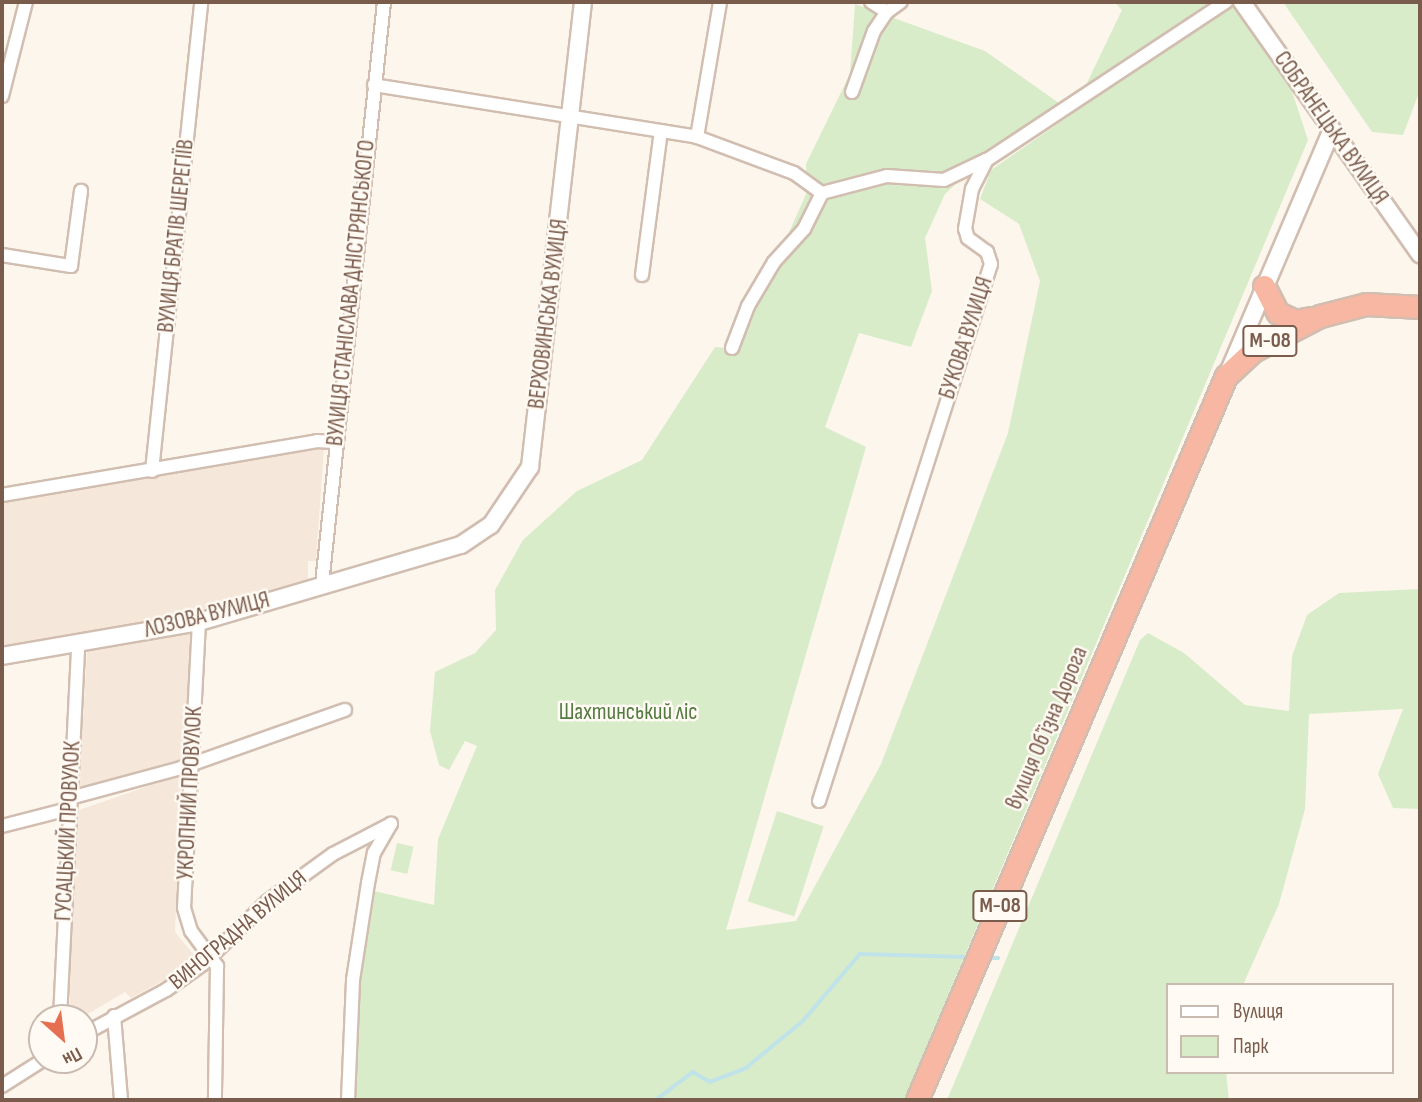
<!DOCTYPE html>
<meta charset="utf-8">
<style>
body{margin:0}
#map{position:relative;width:1422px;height:1102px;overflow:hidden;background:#fdf6ec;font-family:"Sofia Sans Condensed",sans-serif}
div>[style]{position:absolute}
.residential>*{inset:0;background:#f5e8da}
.green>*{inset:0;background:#d8ecc9;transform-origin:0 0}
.stream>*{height:3.5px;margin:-1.75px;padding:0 1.75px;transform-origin:1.75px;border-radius:1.75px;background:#bfe3e8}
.roads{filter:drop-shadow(2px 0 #d1beb0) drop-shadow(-2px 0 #d1beb0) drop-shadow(0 2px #d1beb0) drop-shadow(0 -2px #d1beb0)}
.street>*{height:12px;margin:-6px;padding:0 6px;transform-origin:6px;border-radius:6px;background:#fff}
.secondary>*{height:16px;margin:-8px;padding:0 8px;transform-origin:8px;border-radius:8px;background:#fff}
.highway>*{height:21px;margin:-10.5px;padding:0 10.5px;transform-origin:10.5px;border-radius:10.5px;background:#f7b7a3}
span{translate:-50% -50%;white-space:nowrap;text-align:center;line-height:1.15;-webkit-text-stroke:5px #fffaf3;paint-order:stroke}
.shield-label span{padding:2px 5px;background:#fffaf3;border:2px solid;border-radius:5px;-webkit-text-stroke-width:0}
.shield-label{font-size:21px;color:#7a5c4d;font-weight:700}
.street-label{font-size:23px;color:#7a5c4d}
.park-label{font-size:23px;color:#537a41}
.frame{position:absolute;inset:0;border:4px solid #7a5c4d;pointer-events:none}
.legend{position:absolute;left:1166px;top:983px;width:228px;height:91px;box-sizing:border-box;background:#fffaf3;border:2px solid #cabbb1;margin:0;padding:9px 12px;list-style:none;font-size:21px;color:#7a5c4d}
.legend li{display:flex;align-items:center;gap:14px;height:35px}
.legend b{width:35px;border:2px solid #cabbb1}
.north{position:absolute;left:28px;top:1004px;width:70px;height:70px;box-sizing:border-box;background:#fffaf3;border:2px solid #cabbb1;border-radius:50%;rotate:152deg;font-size:19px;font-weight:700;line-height:28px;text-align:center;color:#7a5c4d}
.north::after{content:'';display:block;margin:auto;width:24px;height:32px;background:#e76f51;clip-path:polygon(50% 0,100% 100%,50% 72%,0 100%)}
</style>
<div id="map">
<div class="residential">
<div style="clip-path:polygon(324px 448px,316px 561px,308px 561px,308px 579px,194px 617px,2px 651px,2px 502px)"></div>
<div style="clip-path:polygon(190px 632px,184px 761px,95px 788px,79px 788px,87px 650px)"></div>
<div style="clip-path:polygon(183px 774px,175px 932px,199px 961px,131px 998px,125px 992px,81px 1018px,69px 1018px,76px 811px)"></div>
</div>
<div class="green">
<div style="clip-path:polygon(1114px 2px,1233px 2px,1290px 85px,1308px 140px,904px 1100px,349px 1100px,347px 1077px,370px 890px,434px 905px,438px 839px,477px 746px,465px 741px,449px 770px,439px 765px,430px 731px,435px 672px,475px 653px,496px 630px,495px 590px,523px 540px,577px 491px,642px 460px,715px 347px,737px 349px,807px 192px,806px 164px,850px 74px,855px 4px,985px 51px,1066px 108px,986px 156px,945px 194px,925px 238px,932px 291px,911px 347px,859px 333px,825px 427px,866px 447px,726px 930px,796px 921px,881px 764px,1008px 433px,1040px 281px,1019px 224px,980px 199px,991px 170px,1072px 114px,1122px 10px)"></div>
<div style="clip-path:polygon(1283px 2px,1420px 2px,1420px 90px,1403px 135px,1372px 132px)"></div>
<div style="clip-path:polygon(1420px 589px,1420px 809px,1393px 808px,1378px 774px,1403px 709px,1309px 714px,1305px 809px,1279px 904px,1243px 985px,1168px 985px,1168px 1072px,1226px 1072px,1229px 1100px,947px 1100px,1140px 640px,1148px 633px,1184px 653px,1245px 705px,1289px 711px,1292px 656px,1307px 615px,1339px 593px)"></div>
<div style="left:777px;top:811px;width:49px;height:95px;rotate:18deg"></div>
<div style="left:397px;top:843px;width:17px;height:28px;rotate:13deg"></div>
</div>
<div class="stream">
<div style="left:989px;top:958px;width:9px"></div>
<div style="left:656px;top:1100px;width:46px;rotate:-37.1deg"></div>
<div style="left:693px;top:1072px;width:20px;rotate:30deg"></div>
<div style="left:710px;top:1082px;width:39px;rotate:-21deg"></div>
<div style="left:746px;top:1068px;width:74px;rotate:-39.5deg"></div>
<div style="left:803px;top:1021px;width:88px;rotate:-49.6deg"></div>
<div style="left:860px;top:954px;width:107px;rotate:1.6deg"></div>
</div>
<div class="roads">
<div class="street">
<div style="left:871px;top:2px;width:19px;rotate:32deg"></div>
<div style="left:374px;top:85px;width:327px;rotate:9.1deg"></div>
<div style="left:697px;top:137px;width:103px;rotate:20.4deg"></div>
<div style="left:794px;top:173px;width:34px;rotate:36deg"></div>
<div style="left:822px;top:193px;width:67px;rotate:-14.7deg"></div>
<div style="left:887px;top:176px;width:57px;rotate:4deg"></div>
<div style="left:944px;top:180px;width:47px;rotate:-25.5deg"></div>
<div style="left:852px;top:92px;width:65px;rotate:-70.2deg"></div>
<div style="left:874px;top:31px;width:23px;rotate:-56deg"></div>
<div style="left:887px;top:12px;width:17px;rotate:-36deg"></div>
<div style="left:2px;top:96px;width:97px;rotate:-75.7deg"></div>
<div style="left:697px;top:137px;width:137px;rotate:-80.3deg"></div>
<div style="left:2px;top:255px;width:70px;rotate:9.1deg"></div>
<div style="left:71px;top:266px;width:76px;rotate:-82.4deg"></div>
<div style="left:642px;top:275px;width:145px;rotate:-82.5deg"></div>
<div style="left:732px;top:348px;width:45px;rotate:-69.1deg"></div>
<div style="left:748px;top:306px;width:51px;rotate:-59.4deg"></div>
<div style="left:774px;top:262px;width:45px;rotate:-47.7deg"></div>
<div style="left:804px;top:229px;width:40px;rotate:-63.4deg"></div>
<div style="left:152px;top:471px;width:472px;rotate:-84deg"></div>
<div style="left:2px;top:495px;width:320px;rotate:-9.7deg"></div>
<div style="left:317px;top:441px;width:17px;rotate:3deg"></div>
<div style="left:322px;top:584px;width:585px;rotate:-83.92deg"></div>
<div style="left:199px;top:622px;width:286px;rotate:93deg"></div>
<div style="left:184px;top:908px;width:24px;rotate:73deg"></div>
<div style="left:191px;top:931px;width:44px;rotate:53.4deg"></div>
<div style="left:217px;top:966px;width:134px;rotate:90.9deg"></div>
<div style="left:70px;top:798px;width:115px;rotate:-15.1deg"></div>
<div style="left:181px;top:768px;width:174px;rotate:-19.5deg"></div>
<div style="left:819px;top:801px;width:564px;rotate:-72.24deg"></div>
<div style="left:991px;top:264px;width:13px;rotate:-108deg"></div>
<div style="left:987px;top:252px;width:24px;rotate:-144deg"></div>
<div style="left:968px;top:238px;width:9px;rotate:-108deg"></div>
<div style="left:965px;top:229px;width:41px;rotate:-80.1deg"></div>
<div style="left:972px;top:189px;width:33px;rotate:-63deg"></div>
<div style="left:987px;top:160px;width:287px;rotate:-33.5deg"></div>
<div style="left:2px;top:826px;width:68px;rotate:-14.4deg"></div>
<div style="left:114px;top:1016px;width:84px;rotate:85.2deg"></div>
<div style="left:60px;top:1018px;width:374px;rotate:-87.2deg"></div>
<div style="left:84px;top:1034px;width:93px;rotate:-28.2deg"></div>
<div style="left:166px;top:990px;width:45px;rotate:-35.1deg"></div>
<div style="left:203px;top:964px;width:91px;rotate:-44.1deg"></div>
<div style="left:268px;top:901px;width:80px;rotate:-35.9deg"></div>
<div style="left:333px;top:854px;width:65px;rotate:-27.3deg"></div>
<div style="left:2px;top:1086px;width:49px;rotate:-32.4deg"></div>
<div style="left:348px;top:1100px;width:120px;rotate:-87.6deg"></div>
<div style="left:353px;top:980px;width:98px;rotate:-81.2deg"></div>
<div style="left:368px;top:883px;width:31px;rotate:-79deg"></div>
<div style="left:374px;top:853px;width:34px;rotate:-60deg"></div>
</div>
<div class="secondary">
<div style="left:1242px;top:2px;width:309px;rotate:54.8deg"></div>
<div style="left:1229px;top:371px;width:262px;rotate:-66.9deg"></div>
<div style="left:2px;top:656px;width:200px;rotate:-9.8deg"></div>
<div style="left:199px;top:622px;width:273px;rotate:-16.4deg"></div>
<div style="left:461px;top:545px;width:36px;rotate:-34deg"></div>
<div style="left:491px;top:525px;width:70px;rotate:-56.1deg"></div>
<div style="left:530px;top:467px;width:468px;rotate:-83.5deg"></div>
</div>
<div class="highway">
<div style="left:1264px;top:286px;width:30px;rotate:63deg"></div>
<div style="left:1278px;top:313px;width:19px;rotate:25deg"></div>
<div style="left:1295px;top:321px;width:16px;rotate:-11deg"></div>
<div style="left:917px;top:1100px;width:787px;rotate:-66.89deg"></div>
<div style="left:1226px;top:376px;width:37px;rotate:-43deg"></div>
<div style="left:1253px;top:351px;width:76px;rotate:-27.6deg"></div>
<div style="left:1320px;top:316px;width:48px;rotate:-14.6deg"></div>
<div style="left:1366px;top:304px;width:54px;rotate:3.2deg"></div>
</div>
</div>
<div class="shield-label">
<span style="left:1270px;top:341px">М-08</span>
<span style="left:1000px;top:906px">М-08</span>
</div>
<div class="street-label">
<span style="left:1331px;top:128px;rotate:55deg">СОБРАНЕЦЬКА ВУЛИЦЯ</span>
<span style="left:176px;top:236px;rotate:-84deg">ВУЛИЦЯ БРАТІВ ШЕРЕГІЇВ</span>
<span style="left:351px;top:293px;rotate:-84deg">ВУЛИЦЯ СТАНІСЛАВА ДНІСТРЯНСЬКОГО</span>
<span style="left:548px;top:314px;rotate:-83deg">ВЕРХОВИНСЬКА ВУЛИЦЯ</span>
<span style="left:966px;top:338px;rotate:-72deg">БУКОВА ВУЛИЦЯ</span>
<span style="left:207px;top:615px;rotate:-14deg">ЛОЗОВА ВУЛИЦЯ</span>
<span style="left:1047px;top:728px;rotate:-67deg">вулиця Обʼїзна Дорога</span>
<span style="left:190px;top:793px;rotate:-87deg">УКРОПНИЙ ПРОВУЛОК</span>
<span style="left:68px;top:831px;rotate:-87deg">ГУСАЦЬКИЙ ПРОВУЛОК</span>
<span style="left:238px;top:930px;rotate:-40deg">ВИНОГРАДНА ВУЛИЦЯ</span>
</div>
<div class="park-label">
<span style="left:628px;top:712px">Шахтинський ліс</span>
</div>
<div class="frame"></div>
<ul class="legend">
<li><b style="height:9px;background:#fff"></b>Вулиця</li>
<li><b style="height:19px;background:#d8ecc9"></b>Парк</li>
</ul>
<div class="north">Пн</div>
</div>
